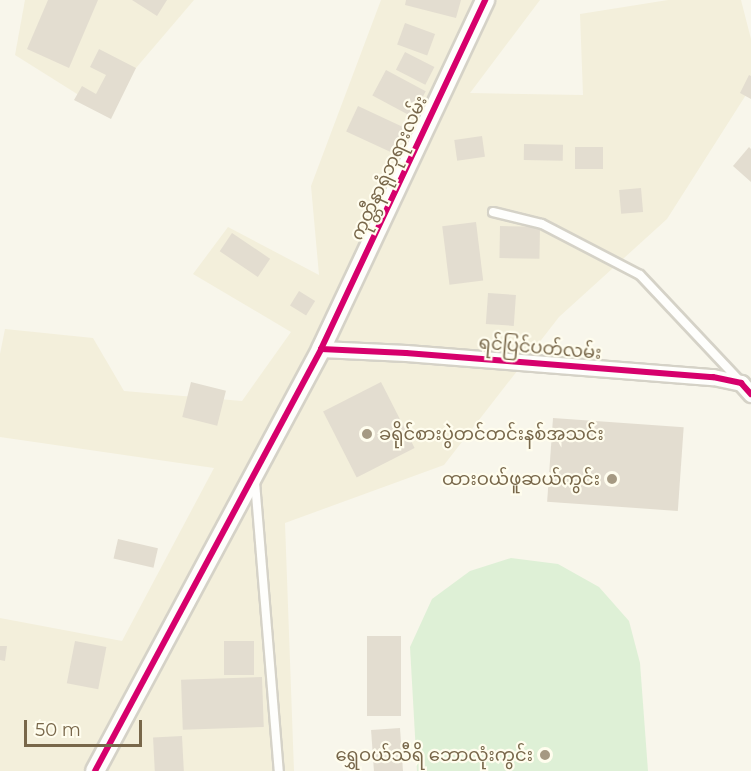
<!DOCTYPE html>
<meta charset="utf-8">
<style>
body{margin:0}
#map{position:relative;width:751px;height:771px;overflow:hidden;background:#f8f6eb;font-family:Montserrat,"Noto Sans Myanmar",sans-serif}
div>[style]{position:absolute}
.residential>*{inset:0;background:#f3efdb}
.green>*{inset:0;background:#def0d6}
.building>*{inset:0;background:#e3ddd0;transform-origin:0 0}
.roads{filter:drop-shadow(2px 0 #d5d2c7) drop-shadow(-2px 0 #d5d2c7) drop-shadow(0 2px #d5d2c7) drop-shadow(0 -2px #d5d2c7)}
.service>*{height:8px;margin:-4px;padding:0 4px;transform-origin:4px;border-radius:4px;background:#fefefc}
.minor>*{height:15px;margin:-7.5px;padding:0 7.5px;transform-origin:7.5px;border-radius:7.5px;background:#fefefc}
.tertiary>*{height:18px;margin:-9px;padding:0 9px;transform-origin:9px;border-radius:9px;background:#fefefc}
.cycleway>*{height:6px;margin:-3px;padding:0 3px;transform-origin:3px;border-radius:3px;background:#d6006c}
.dots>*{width:16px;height:16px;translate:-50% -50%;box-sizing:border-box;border:3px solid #fffdee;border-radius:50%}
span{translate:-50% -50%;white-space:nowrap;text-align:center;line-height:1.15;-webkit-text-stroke:4.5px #fffdee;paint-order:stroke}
.street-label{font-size:18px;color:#78674a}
.poi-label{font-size:18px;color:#78674a}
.left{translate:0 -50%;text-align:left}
.right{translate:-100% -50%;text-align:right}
.scale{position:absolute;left:24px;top:720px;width:118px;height:27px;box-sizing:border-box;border:3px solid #78674a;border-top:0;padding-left:8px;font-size:18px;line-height:21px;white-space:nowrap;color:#78674a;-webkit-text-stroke:4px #fffdee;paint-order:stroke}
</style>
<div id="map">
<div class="residential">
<div style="clip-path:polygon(25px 0,194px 0,101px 109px,15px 55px)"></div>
<div style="clip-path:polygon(381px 0,540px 0,470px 93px,583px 95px,580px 14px,668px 0,741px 0,751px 39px,751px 87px,667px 219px,559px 317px,444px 465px,285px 523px,294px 771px,0 771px,0 618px,122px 641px,214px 468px,0 437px,0 354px,5px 329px,93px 338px,124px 391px,242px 401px,291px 332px,193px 274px,228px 227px,319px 275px,311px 186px)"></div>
</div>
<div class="green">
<div style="clip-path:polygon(511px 558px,558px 564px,599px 587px,629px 621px,640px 663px,648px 771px,417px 771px,410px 647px,432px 599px,470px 571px)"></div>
</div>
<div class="building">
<div style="clip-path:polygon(48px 0,98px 0,69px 68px,27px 49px)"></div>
<div style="clip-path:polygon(132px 0,167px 0,157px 16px)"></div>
<div style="clip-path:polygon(406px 0,461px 0,456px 18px,405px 5px)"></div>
<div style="left:405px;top:23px;width:32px;height:23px;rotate:20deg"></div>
<div style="clip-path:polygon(99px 49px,136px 68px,111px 119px,74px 100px,82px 86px,96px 94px,106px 75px,90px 67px)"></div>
<div style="left:405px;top:52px;width:33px;height:20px;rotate:27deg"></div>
<div style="left:386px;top:70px;width:45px;height:29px;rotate:28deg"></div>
<div style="clip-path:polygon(749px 75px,751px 76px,751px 99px,740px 93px)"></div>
<div style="left:358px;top:106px;width:52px;height:28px;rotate:25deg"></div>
<div style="left:482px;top:136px;width:21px;height:28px;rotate:82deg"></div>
<div style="left:524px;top:144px;width:39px;height:16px;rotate:1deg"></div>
<div style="left:575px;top:147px;width:28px;height:22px"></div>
<div style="clip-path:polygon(749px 147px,751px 149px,751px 182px,733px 166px)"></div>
<div style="left:641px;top:188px;width:24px;height:22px;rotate:85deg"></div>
<div style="left:476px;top:222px;width:59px;height:34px;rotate:83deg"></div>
<div style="left:500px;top:226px;width:40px;height:32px;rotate:1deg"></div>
<div style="left:232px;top:233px;width:46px;height:22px;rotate:34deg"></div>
<div style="left:299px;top:291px;width:19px;height:17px;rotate:32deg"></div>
<div style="left:488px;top:293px;width:28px;height:31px;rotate:4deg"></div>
<div style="left:191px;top:382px;width:36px;height:36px;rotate:14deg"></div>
<div style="left:381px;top:382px;width:74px;height:65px;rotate:63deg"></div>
<div style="left:553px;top:418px;width:131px;height:84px;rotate:4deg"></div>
<div style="left:118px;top:539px;width:41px;height:20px;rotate:13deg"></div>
<div style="left:367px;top:636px;width:34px;height:80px"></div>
<div style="left:75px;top:641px;width:32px;height:43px;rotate:11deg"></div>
<div style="left:224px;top:641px;width:30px;height:34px"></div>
<div style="clip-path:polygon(0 646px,7px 646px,5px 661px,0 660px)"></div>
<div style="left:262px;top:677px;width:50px;height:81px;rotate:88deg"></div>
<div style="left:400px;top:728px;width:43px;height:29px;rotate:86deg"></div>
<div style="left:182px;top:736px;width:35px;height:29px;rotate:87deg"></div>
</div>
<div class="roads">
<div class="service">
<div style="left:493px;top:212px;width:50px;rotate:13.8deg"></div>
<div style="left:542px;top:224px;width:110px;rotate:27.5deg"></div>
<div style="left:640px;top:275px;width:143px;rotate:46.7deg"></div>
<div style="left:255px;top:482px;width:290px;rotate:85.3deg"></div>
</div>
<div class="minor">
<div style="left:321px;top:349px;width:85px;rotate:2.7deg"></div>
<div style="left:406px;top:353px;width:308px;rotate:4.5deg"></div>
<div style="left:713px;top:377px;width:29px;rotate:12deg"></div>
<div style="left:741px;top:383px;width:15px;rotate:48deg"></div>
</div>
<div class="tertiary">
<div style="left:95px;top:771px;width:479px;rotate:-61.8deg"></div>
<div style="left:321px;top:349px;width:386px;rotate:-64.8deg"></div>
</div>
</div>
<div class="cycleway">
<div style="left:321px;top:349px;width:85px;rotate:2.7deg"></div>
<div style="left:406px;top:353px;width:308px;rotate:4.5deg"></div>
<div style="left:713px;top:377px;width:29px;rotate:12deg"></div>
<div style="left:741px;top:383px;width:15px;rotate:48deg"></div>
<div style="left:95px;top:771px;width:479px;rotate:-61.8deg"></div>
<div style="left:321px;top:349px;width:386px;rotate:-64.8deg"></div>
</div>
<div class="dots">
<div style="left:367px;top:434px;background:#a59982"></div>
<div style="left:612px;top:479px;background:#a59982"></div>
<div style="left:545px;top:755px;background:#a59982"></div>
</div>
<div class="street-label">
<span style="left:389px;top:168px;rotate:-65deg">ကုတ္တီနာရုံဘုရားလမ်း</span>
<span style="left:540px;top:348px;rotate:5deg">ရင်ပြင်ပတ်လမ်း</span>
</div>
<div class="poi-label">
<span class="left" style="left:379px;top:434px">ခရိုင်စားပွဲတင်တင်းနစ်အသင်း</span>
<span class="right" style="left:600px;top:479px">ထားဝယ်ဖူဆယ်ကွင်း</span>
<span class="right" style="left:533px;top:755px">ရွှေဝယ်သီရိ ဘောလုံးကွင်း</span>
</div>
<div class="scale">50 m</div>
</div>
